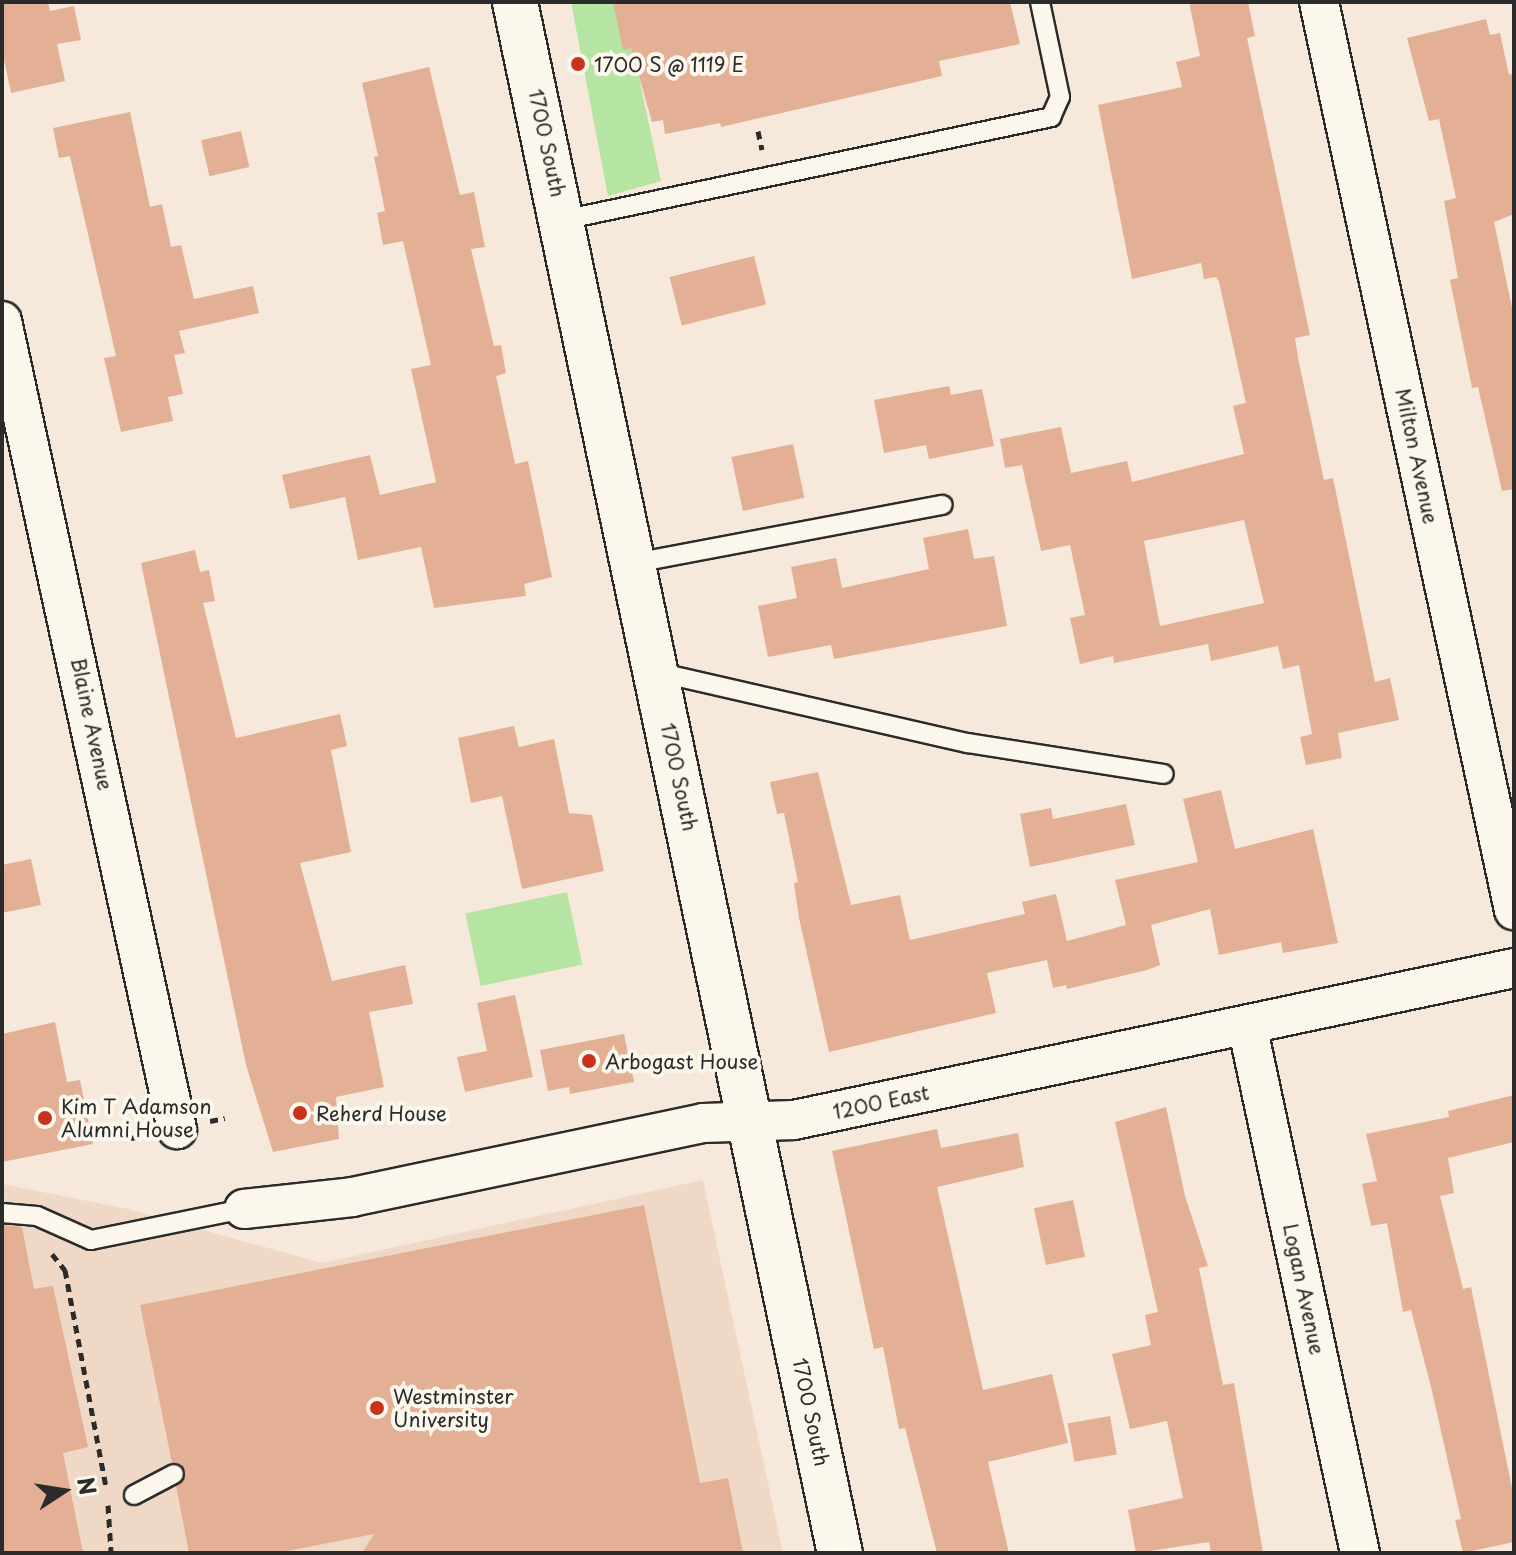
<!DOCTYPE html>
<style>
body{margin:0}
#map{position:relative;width:1516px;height:1555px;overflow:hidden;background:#f6e9db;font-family:"Playpen Sans",sans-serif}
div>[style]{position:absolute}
.built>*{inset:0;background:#f0d8c6}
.green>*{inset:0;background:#b6e4a3;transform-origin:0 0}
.building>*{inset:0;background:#e3b095;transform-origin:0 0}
.path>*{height:5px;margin-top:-2.5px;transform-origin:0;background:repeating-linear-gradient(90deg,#2b2b2b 0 8px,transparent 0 14px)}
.roads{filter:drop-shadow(2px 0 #2b2b2b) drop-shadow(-2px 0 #2b2b2b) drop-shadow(0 2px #2b2b2b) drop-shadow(0 -2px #2b2b2b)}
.lane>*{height:18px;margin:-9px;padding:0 9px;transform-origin:9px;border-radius:9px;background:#fbf7ec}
.street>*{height:38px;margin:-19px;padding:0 19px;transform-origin:19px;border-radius:19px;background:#fbf7ec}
.secondary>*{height:44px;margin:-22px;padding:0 22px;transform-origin:22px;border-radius:22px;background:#fbf7ec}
.dots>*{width:22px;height:22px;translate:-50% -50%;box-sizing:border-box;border:4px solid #fbf7ec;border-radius:50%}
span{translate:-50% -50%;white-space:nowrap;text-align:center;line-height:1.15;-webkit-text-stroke:8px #fbf7ec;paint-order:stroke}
.poi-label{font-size:20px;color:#2b2b2b}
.left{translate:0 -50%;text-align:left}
.street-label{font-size:20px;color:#2b2b2b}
.frame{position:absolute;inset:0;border:4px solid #2b2b2b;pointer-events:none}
.north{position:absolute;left:24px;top:1451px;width:80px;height:80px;-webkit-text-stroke:6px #fbf7ec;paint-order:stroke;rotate:78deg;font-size:22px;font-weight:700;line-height:32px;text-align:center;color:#2b2b2b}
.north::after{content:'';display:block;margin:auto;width:28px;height:36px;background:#2b2b2b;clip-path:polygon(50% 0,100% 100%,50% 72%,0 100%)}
</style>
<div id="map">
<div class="built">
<div style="clip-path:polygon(703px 1180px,783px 1553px,2px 1553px,2px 1184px,128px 1209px,322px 1263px)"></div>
</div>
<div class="green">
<div style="clip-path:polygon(571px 2px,623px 2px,661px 181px,608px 196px)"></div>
<div style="left:567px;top:892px;width:74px;height:104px;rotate:78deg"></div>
</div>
<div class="building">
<div style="clip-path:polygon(2px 2px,48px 2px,50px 11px,74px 6px,81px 40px,57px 44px,65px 81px,11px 93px,2px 50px)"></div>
<div style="clip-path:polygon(613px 2px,1010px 2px,1020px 44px,939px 61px,942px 76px,721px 127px,720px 123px,665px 134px,663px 120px,652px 122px,631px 48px,623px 50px)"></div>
<div style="clip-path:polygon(evenodd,1189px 2px,1248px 2px,1255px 36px,1247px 38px,1310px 335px,1295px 338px,1298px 358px,1324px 480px,1333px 478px,1375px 682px,1390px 678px,1399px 720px,1338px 733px,1342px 758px,1306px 765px,1300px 737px,1312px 734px,1299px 665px,1283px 669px,1278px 646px,1211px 661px,1208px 644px,1114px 663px,1113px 656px,1080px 664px,1070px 618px,1085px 615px,1070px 545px,1041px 551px,1022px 465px,1005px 468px,1000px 439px,1061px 427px,1071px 473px,1127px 461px,1132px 482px,1244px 454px,1233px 406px,1246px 403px,1219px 282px,1216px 277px,1204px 279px,1201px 263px,1132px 279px,1098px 105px,1182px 87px,1176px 62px,1200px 56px,1189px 2px,1244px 520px,1264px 603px,1160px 626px,1144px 541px,1244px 520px)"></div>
<div style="clip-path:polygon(1486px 19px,1490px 35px,1500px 33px,1509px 75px,1514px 73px,1514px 214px,1494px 222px,1514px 317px,1514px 489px,1502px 491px,1478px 387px,1472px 388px,1450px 280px,1458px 278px,1444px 201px,1456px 198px,1439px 119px,1429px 121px,1407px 38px)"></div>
<div style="clip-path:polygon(429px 67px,460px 195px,474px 192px,485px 247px,471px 249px,494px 346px,501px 345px,506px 373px,496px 376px,515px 464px,528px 461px,552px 577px,524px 584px,526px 596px,434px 608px,421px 547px,358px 560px,345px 497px,290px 509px,282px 475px,370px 455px,380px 495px,436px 482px,411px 369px,431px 365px,403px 241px,383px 245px,377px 213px,385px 211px,374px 157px,378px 156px,362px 83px)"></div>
<div style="clip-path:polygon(130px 112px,150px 207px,162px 204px,171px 247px,181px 245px,194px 299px,253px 286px,259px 313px,179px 331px,185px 353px,174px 355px,183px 394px,168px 397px,173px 421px,121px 432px,104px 358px,116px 356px,70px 156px,59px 158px,53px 128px)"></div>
<div style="left:241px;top:131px;width:37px;height:41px;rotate:77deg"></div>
<div style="left:754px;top:256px;width:50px;height:87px;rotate:76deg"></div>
<div style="clip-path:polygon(949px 386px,951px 395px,982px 389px,994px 446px,929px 459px,926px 445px,884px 453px,874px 400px)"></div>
<div style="left:793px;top:444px;width:55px;height:63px;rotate:78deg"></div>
<div style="clip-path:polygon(968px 529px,974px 559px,994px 556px,1007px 626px,834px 659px,831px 645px,768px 657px,758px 606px,797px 598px,791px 567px,836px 558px,842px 588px,929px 569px,923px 538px)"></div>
<div style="clip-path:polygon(195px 550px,200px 572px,209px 570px,215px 601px,203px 603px,236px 738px,340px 714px,347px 746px,331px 750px,351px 852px,300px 863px,332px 981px,405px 965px,413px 1004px,369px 1012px,384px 1087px,336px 1097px,339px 1139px,273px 1152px,246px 1065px,141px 563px)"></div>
<div style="clip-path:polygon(514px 726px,519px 747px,554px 739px,569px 813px,592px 815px,604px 871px,522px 889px,502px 796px,471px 803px,458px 738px)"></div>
<div style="clip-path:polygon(818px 772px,851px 905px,900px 895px,910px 940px,1025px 914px,1022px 902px,1056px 894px,1067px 941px,1126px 925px,1115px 880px,1198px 862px,1183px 799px,1221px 790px,1235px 849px,1313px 829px,1338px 943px,1283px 953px,1281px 942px,1219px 955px,1210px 909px,1151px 925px,1160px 965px,1147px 970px,1067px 989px,1066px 985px,1053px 988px,1047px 960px,987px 973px,996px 1013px,829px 1052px,799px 918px,794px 883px,798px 882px,784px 813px,777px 814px,770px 782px)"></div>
<div style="clip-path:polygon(1126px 804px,1135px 845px,1030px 867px,1020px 814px,1051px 808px,1053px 819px)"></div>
<div style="clip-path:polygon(31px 859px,41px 905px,2px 913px,2px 865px)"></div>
<div style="clip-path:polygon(515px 995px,533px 1077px,465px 1092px,457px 1057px,487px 1051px,477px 1003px)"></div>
<div style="clip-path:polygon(55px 1022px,67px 1082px,80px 1080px,93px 1144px,2px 1162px,2px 1034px)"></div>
<div style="clip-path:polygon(624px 1034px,634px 1082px,570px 1094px,569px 1087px,548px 1091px,540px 1050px)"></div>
<div style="clip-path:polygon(1514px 1095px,1514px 1142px,1448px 1158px,1454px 1193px,1440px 1196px,1463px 1289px,1471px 1287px,1514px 1498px,1514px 1542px,1463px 1553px,1455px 1520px,1461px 1519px,1431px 1387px,1411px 1310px,1403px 1312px,1387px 1223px,1371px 1226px,1362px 1184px,1377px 1181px,1366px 1134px,1449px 1117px,1448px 1111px)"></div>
<div style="clip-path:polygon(1166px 1107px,1185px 1196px,1208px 1266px,1199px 1268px,1223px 1385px,1234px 1383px,1263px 1553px,1211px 1553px,1209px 1542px,1136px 1553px,1128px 1510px,1183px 1498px,1167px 1421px,1130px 1429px,1112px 1354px,1151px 1345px,1145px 1315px,1158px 1312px,1115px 1122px)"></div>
<div style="clip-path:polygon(937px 1129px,941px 1148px,1018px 1133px,1024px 1167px,937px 1187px,983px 1390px,1052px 1374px,1068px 1443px,988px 1462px,1009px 1553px,937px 1553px,905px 1428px,899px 1429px,883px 1347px,874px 1349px,832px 1151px)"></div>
<div style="left:1073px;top:1200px;width:58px;height:40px;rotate:78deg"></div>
<div style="clip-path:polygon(644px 1205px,700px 1483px,728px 1478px,743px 1553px,362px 1553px,374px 1534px,277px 1553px,189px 1553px,176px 1486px,186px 1474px,181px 1464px,172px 1463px,140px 1305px)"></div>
<div style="clip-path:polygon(2px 1225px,22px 1227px,34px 1289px,53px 1286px,88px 1447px,63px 1453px,83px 1553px,2px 1553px)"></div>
<div style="left:1110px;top:1416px;width:39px;height:43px;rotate:80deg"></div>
</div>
<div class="path">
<div style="left:758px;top:131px;width:19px;rotate:78deg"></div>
<div style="left:210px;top:1121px;width:15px;rotate:-11deg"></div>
<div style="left:131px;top:1138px;width:11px;rotate:-10deg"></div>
<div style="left:52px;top:1254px;width:21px;rotate:51deg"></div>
<div style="left:65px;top:1270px;width:221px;rotate:79.3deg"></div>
<div style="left:108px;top:1505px;width:48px;rotate:86.4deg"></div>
</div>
<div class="roads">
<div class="lane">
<div style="left:563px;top:220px;width:499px;rotate:-11.9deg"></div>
<div style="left:1051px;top:117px;width:22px;rotate:-66deg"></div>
<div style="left:1060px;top:97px;width:97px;rotate:-101.9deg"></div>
<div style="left:635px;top:563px;width:313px;rotate:-10.7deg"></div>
<div style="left:657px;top:672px;width:319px;rotate:12.9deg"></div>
<div style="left:968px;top:743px;width:198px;rotate:9deg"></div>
<div style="left:2px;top:1213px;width:35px;rotate:5deg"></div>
<div style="left:37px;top:1216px;width:59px;rotate:24deg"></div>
<div style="left:91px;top:1240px;width:156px;rotate:-11.5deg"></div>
<div style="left:134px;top:1495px;width:45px;rotate:-27.7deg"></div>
</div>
<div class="street">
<div style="left:1319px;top:2px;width:929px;rotate:77.88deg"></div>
<div style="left:2px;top:321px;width:827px;rotate:77.78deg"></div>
<div style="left:1247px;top:1025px;width:540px;rotate:77.92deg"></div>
<div style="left:244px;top:1209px;width:109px;rotate:-6.3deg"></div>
<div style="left:352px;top:1197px;width:359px;rotate:-11.9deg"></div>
<div style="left:703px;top:1123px;width:91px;rotate:-1.9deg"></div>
<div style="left:794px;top:1120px;width:736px;rotate:-11.92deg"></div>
</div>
<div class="secondary">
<div style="left:515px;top:2px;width:1585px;rotate:78.17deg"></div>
</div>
</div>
<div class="dots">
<div style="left:578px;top:64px;background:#c8321e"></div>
<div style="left:589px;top:1061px;background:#c8321e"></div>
<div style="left:300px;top:1113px;background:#c8321e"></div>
<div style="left:45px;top:1118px;background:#c8321e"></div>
<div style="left:377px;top:1408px;background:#c8321e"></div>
</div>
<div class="poi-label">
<span class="left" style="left:594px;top:64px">1700 S @ 1119 E</span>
<span class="left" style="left:605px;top:1061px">Arbogast House</span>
<span class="left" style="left:61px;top:1118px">Kim T Adamson<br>Alumni House</span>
<span class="left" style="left:316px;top:1113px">Reherd House</span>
<span class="left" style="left:393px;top:1408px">Westminster<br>University</span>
</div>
<div class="street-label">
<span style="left:547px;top:143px;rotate:78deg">1700 South</span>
<span style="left:1417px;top:456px;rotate:78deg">Milton Avenue</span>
<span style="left:92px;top:724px;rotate:78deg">Blaine Avenue</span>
<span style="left:679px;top:777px;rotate:78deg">1700 South</span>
<span style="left:881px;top:1102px;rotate:-12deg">1200 East</span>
<span style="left:1304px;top:1289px;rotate:78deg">Logan Avenue</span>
<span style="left:811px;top:1412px;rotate:78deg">1700 South</span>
</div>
<div class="frame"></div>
<div class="north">N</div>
</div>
